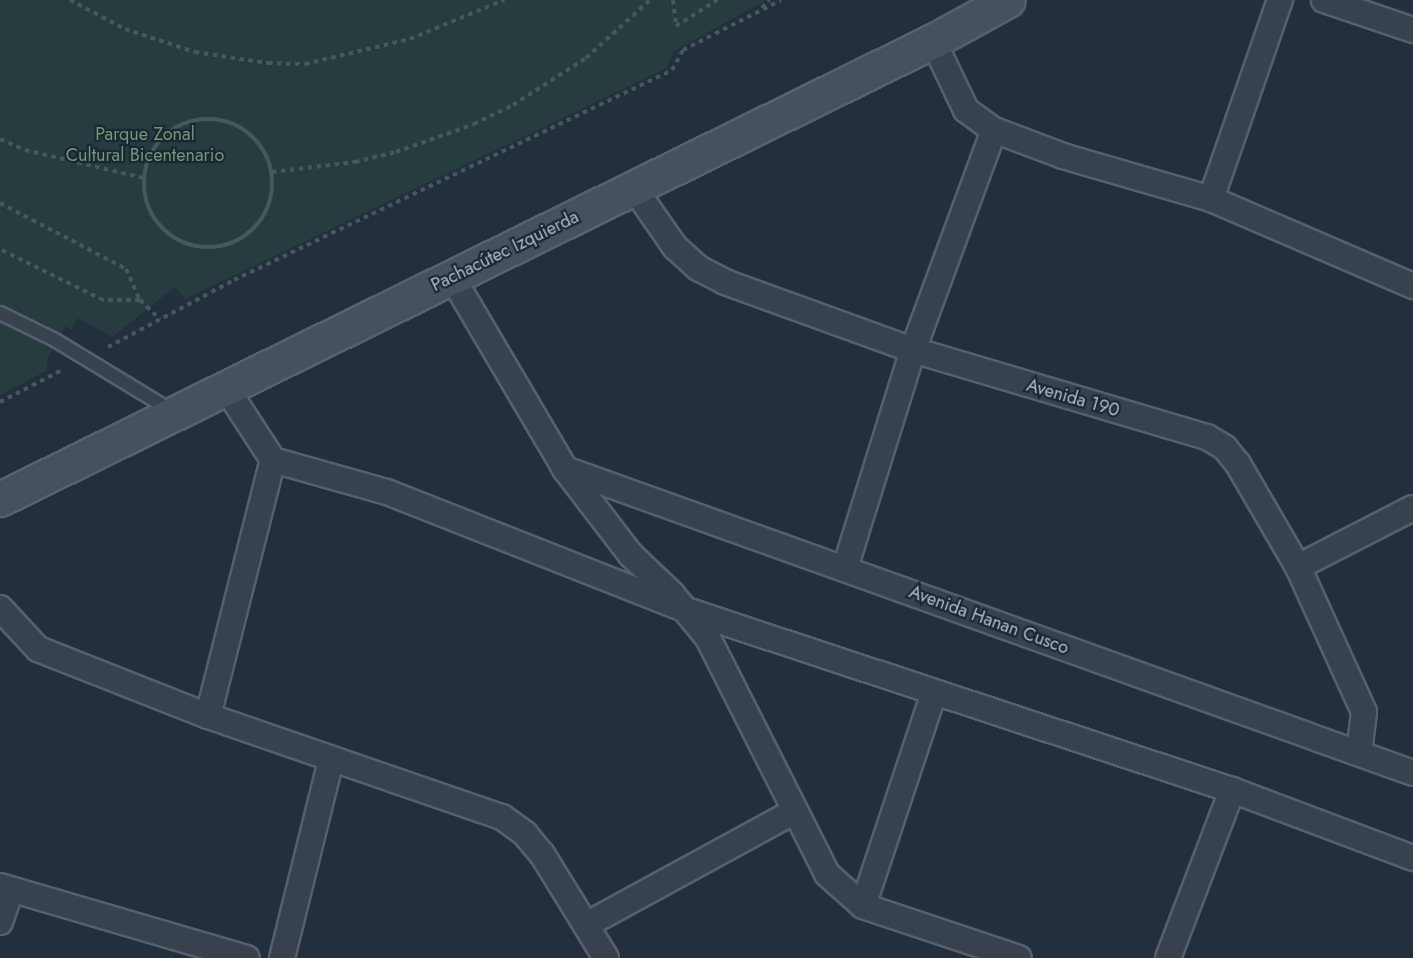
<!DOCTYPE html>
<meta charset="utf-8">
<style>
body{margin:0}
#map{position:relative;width:1413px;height:958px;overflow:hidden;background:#242f3e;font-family:Jost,sans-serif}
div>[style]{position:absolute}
.green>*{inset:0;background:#263c3f}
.path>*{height:4px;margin-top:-2px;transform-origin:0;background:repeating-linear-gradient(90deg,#44595c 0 4.5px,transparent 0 9px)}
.path>.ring{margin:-2px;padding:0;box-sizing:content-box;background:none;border:4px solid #44595c;border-radius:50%}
.roads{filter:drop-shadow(2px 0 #565f6c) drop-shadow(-2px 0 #565f6c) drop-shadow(0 2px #565f6c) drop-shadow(0 -2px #565f6c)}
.lane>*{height:12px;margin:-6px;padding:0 6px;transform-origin:6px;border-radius:6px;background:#38414e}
.street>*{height:24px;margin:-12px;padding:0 12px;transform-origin:12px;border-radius:12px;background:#38414e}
.secondary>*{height:33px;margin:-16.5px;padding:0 16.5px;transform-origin:16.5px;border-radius:16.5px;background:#465061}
span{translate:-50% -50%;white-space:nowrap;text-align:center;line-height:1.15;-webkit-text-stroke:4.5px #1d2633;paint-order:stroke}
.park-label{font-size:18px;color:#6b9a76}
.street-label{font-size:18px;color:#b4bcc9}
</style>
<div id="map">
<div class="green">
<div style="clip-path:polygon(0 0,767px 0,674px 51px,667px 68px,185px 299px,175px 287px,112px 337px,78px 318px,72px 329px,65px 326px,48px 358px,46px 371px,0 395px)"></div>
</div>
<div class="path">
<div style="left:70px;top:0;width:62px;rotate:27.8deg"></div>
<div style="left:125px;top:29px;width:74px;rotate:18.2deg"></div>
<div style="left:195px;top:52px;width:74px;rotate:8.6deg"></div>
<div style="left:268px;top:63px;width:37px;rotate:2deg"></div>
<div style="left:305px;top:64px;width:108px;rotate:-13.4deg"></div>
<div style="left:410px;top:39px;width:102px;rotate:-22.5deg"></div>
<div style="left:673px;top:0;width:26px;rotate:83deg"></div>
<div style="left:676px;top:26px;width:49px;rotate:-32.4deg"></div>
<div style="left:762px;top:8px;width:11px;rotate:-49deg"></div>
<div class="ring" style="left:144px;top:119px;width:124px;height:124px"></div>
<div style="left:0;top:139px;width:27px;rotate:24deg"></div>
<div style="left:25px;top:150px;width:121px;rotate:13.3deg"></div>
<div style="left:272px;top:172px;width:84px;rotate:-6.9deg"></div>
<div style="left:355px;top:162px;width:42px;rotate:-13.7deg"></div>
<div style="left:396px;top:152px;width:83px;rotate:-19.7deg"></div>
<div style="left:474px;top:124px;width:43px;rotate:-26deg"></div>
<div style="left:513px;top:105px;width:87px;rotate:-32.8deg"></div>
<div style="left:586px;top:58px;width:86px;rotate:-42.2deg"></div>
<div style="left:0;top:203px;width:142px;rotate:27.6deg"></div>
<div style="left:126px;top:269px;width:34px;rotate:66deg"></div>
<div style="left:140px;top:300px;width:37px;rotate:180deg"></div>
<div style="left:103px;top:300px;width:115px;rotate:-153.7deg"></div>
<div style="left:140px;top:300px;width:28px;rotate:44deg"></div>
<div style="left:108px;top:347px;width:143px;rotate:-28deg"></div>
<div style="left:234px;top:280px;width:486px;rotate:-25.6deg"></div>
<div style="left:672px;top:70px;width:23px;rotate:-61deg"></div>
<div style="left:683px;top:50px;width:110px;rotate:-27deg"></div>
<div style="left:0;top:402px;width:72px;rotate:-27.3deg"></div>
</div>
<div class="roads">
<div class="lane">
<div style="left:0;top:313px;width:61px;rotate:26.1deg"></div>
<div style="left:55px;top:340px;width:137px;rotate:31.3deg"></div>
</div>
<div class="street">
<div style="left:1324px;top:0;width:94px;rotate:18.6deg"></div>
<div style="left:933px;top:41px;width:76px;rotate:64.4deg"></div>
<div style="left:966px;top:110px;width:34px;rotate:36deg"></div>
<div style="left:994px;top:130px;width:74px;rotate:20.6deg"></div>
<div style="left:1063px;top:156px;width:154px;rotate:16.2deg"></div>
<div style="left:1211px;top:199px;width:220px;rotate:23.3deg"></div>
<div style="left:634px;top:188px;width:72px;rotate:55.2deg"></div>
<div style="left:675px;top:247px;width:31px;rotate:42deg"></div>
<div style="left:698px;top:268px;width:30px;rotate:27deg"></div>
<div style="left:725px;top:282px;width:200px;rotate:19.9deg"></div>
<div style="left:913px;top:350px;width:307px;rotate:16.5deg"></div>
<div style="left:1207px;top:437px;width:21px;rotate:31deg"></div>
<div style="left:1225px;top:448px;width:21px;rotate:51deg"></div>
<div style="left:1238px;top:464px;width:119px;rotate:59.8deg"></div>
<div style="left:1298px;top:567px;width:159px;rotate:65.5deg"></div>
<div style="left:1364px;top:712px;width:41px;rotate:97deg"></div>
<div style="left:1211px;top:199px;width:211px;rotate:-70.9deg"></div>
<div style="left:452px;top:277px;width:223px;rotate:59.5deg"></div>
<div style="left:565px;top:469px;width:108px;rotate:52.5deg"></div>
<div style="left:631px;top:555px;width:57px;rotate:43.6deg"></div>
<div style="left:672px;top:594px;width:57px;rotate:50.7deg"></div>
<div style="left:708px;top:638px;width:264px;rotate:63.2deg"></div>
<div style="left:827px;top:874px;width:48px;rotate:41.6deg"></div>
<div style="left:863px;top:906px;width:164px;rotate:18.4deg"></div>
<div style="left:273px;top:460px;width:118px;rotate:15.7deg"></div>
<div style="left:387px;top:492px;width:321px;rotate:21.5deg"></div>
<div style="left:686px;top:610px;width:575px;rotate:18.25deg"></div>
<div style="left:1232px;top:790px;width:193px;rotate:20.6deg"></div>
<div style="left:565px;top:469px;width:901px;rotate:19.72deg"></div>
<div style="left:1298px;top:567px;width:129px;rotate:-27.2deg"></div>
<div style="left:845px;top:568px;width:228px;rotate:-72.7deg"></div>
<div style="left:913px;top:350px;width:234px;rotate:-69.8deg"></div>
<div style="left:0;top:608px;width:56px;rotate:47.2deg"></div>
<div style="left:38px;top:649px;width:183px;rotate:21.5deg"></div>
<div style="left:208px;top:716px;width:311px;rotate:19deg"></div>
<div style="left:502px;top:817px;width:29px;rotate:36deg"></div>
<div style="left:525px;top:834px;width:26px;rotate:50deg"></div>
<div style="left:542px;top:854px;width:122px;rotate:58.4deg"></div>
<div style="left:208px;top:716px;width:264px;rotate:-75.8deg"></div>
<div style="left:273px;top:460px;width:86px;rotate:-123.1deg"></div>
<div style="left:0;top:886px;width:257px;rotate:16.3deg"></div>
<div style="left:863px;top:906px;width:225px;rotate:-71.6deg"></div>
<div style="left:0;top:922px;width:34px;rotate:-71deg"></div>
<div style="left:586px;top:925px;width:238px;rotate:-28.6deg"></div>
<div style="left:282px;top:958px;width:204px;rotate:-76.1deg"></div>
<div style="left:1168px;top:958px;width:180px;rotate:-69.1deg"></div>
</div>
<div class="secondary">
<div style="left:0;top:499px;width:1039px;rotate:-26.15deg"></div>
<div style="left:933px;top:41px;width:85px;rotate:-28.7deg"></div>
</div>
</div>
<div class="park-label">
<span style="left:145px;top:145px">Parque Zonal<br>Cultural Bicentenario</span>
</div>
<div class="street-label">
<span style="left:505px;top:251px;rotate:-26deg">Pachacútec Izquierda</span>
<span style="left:1073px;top:398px;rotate:16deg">Avenida 190</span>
<span style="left:989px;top:620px;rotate:20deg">Avenida Hanan Cusco</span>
</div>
</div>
